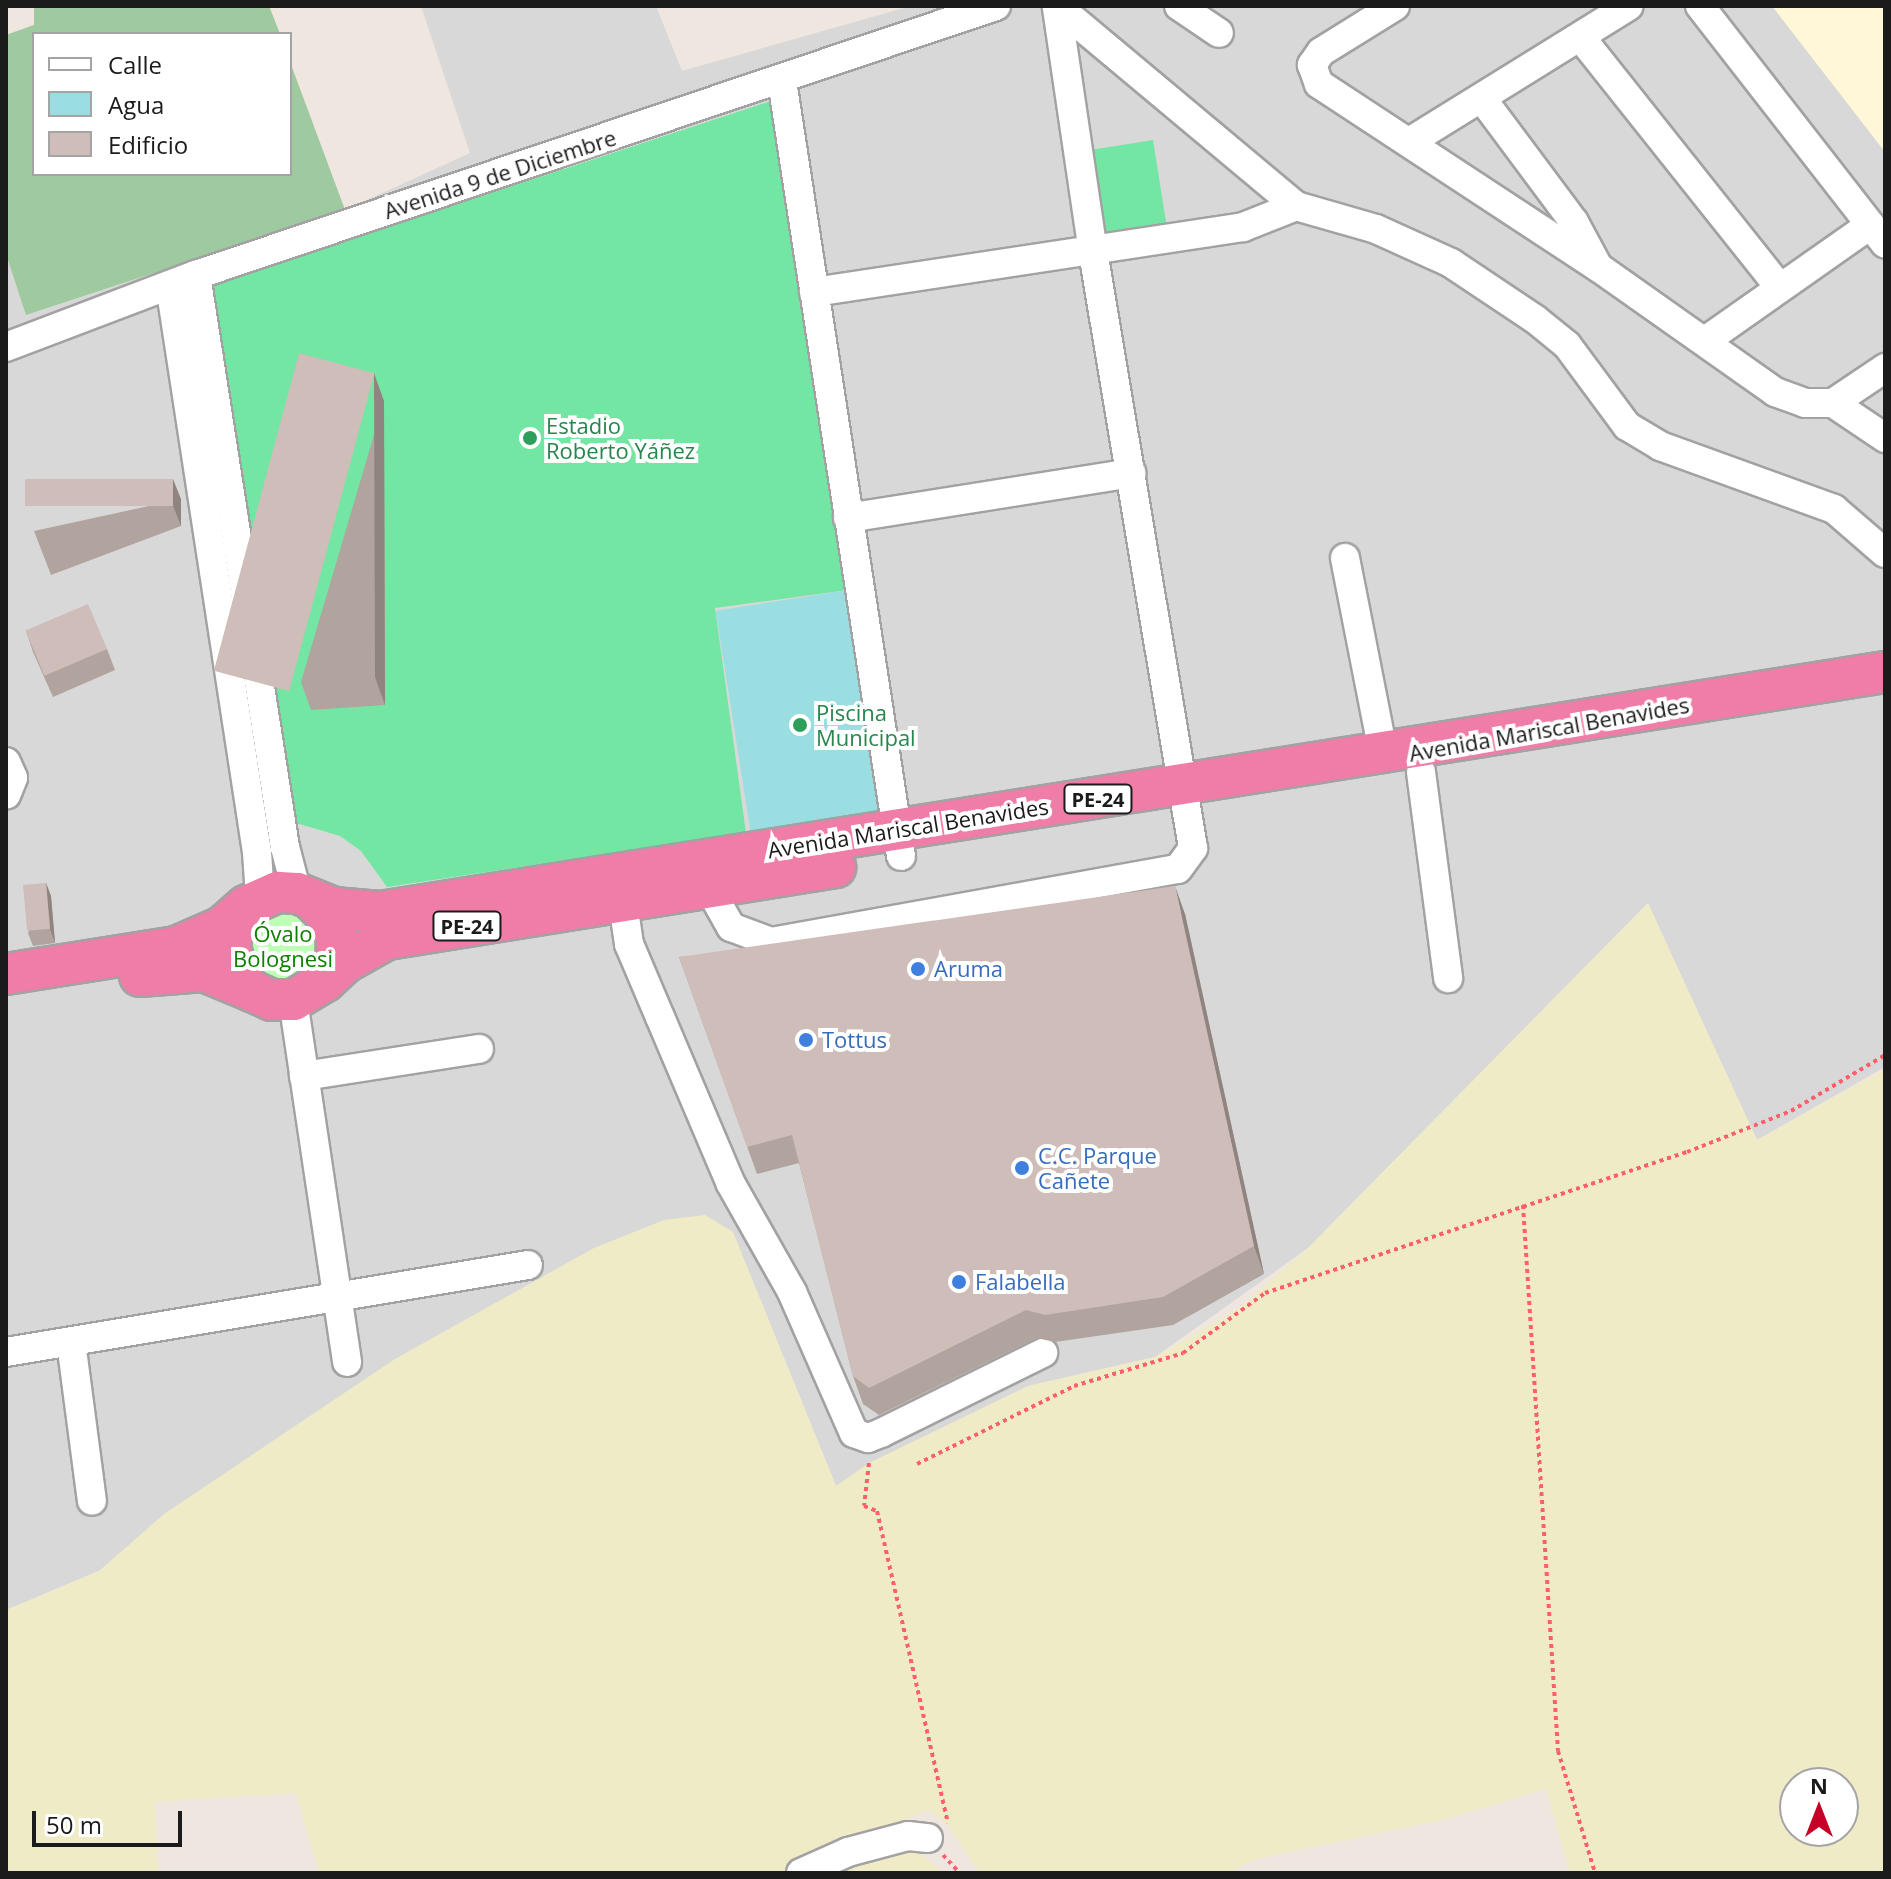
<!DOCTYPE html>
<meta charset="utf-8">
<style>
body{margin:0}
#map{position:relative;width:1891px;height:1879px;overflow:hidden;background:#eee6df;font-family:"Open Sans",sans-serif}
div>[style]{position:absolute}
.residential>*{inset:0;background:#d9d8d8}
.education>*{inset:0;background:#fff7d7}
.farmland>*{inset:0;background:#efebc7}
.cemetery>*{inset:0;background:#9fc99e}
.park>*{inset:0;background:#bdffb5}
.pitch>*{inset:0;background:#73e6a4;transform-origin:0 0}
.water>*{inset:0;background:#9adee1;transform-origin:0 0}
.path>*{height:4px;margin-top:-2px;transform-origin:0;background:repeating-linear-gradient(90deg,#ff5f6d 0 4px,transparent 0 8px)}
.roads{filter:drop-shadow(2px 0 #a2a2a2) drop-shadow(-2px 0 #a2a2a2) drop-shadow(0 2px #a2a2a2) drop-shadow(0 -2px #a2a2a2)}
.minor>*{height:28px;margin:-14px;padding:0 14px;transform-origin:14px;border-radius:14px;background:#fff}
.highway>*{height:40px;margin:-20px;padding:0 20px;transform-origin:20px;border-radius:20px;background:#ef7da8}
.wall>*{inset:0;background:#b1a39e}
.shaded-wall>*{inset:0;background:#908481}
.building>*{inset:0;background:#cebdb8;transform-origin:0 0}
.dots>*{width:22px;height:22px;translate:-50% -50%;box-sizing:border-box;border:4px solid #fff;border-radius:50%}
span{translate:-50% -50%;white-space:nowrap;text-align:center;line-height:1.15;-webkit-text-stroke:8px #fff;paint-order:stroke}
.shield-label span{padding:2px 6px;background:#fff;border:2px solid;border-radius:6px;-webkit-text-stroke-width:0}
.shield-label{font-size:20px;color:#1b1b1b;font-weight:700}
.street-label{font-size:22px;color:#1b1b1b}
.leisure-label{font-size:22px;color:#27864d}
.left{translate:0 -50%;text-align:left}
.park-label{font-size:22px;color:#0f8101}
.shop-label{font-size:22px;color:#366cbe}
.frame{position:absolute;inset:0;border:8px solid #1b1b1b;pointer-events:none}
.legend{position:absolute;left:32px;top:32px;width:260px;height:144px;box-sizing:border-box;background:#fff;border:2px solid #a4a4a4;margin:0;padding:10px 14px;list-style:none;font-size:24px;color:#1b1b1b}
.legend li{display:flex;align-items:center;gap:16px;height:40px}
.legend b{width:40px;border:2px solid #a4a4a4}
.north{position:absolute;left:1779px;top:1767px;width:80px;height:80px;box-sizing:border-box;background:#fff;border:2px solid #a4a4a4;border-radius:50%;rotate:0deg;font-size:22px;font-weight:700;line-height:32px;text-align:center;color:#1b1b1b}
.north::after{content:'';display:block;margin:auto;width:28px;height:36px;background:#c60026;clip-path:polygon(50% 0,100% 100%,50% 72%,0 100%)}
.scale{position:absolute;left:32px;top:1811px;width:150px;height:36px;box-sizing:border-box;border:4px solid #1b1b1b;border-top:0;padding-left:10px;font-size:24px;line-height:28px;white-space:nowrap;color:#1b1b1b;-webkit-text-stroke:6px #fff;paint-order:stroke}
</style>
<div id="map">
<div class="residential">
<div style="clip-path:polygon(34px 6px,269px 6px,280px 34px,34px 34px,34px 174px,290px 174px,290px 62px,345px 210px,470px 153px,421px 6px,656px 6px,682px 71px,911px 6px,1885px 6px,1885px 1067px,1757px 1140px,1647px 904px,1308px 1248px,1155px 1357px,1028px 1386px,836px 1486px,733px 1233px,98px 1571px,6px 1610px,6px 35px,34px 25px)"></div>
</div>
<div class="education">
<div style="clip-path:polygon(1772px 6px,1885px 6px,1885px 152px)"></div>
</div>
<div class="farmland">
<div style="clip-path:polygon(evenodd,1648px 903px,1757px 1140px,1885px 1069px,1885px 1873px,1570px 1873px,1546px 1789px,1442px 1820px,1255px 1859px,1229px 1873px,979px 1873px,948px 1825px,928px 1810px,783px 1873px,319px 1873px,296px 1793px,155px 1802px,158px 1873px,6px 1873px,6px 1610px,98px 1572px,164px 1514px,395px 1359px,594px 1248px,664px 1220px,705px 1215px,733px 1232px,836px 1486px,869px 1463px,1028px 1386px,1155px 1357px,1239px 1308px,1308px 1248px,1648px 903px,1795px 1783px,1843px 1783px,1843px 1831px,1795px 1831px,1795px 1783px)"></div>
<div style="clip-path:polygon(908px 1842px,943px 1873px,835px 1873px)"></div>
</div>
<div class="cemetery">
<div style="clip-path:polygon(34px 6px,269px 6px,280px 34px,34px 34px,34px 174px,290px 174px,290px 62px,345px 210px,26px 315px,6px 254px,6px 35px,34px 25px)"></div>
</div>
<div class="park">
<div style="clip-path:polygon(302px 908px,325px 952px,290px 987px,251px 972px,244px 932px,262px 910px)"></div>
</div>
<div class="pitch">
<div style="clip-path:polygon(774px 100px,848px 590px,715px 608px,746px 833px,387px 887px,361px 851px,340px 836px,296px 823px,211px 285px)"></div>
<div style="left:1153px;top:140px;width:97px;height:62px;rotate:81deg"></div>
</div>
<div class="water">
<div style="left:848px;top:590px;width:226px;height:134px;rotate:81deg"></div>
</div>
<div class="path">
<div style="left:1523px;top:1205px;width:547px;rotate:86.33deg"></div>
<div style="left:1558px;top:1751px;width:127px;rotate:73.1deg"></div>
<div style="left:869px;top:1463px;width:43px;rotate:96.6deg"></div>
<div style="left:864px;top:1506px;width:14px;rotate:21deg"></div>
<div style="left:877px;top:1511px;width:320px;rotate:77.2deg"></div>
<div style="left:917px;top:1464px;width:175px;rotate:-26.4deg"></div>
<div style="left:1074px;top:1386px;width:114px;rotate:-16.8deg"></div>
<div style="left:1183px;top:1353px;width:102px;rotate:-36.2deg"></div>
<div style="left:1265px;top:1293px;width:445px;rotate:-18.5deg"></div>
<div style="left:1687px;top:1152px;width:112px;rotate:-21.5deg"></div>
<div style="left:1791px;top:1111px;width:109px;rotate:-30.8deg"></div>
<div style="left:943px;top:1855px;width:25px;rotate:47deg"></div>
</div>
<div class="roads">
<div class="minor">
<div style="left:1057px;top:6px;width:312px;rotate:39.9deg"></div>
<div style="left:1296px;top:206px;width:83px;rotate:16deg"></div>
<div style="left:1376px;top:229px;width:82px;rotate:24.4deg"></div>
<div style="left:1451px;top:263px;width:101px;rotate:33.7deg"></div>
<div style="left:1535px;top:319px;width:41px;rotate:39.1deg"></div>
<div style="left:1567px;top:345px;width:101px;rotate:53.5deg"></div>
<div style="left:1627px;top:426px;width:39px;rotate:31deg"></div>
<div style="left:1660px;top:446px;width:185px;rotate:19.9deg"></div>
<div style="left:1834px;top:509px;width:67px;rotate:40.8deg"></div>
<div style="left:1179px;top:6px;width:48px;rotate:34deg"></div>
<div style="left:1395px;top:6px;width:87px;rotate:148.1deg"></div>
<div style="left:1321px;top:52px;width:16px;rotate:125deg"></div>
<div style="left:1312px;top:65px;width:20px;rotate:70deg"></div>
<div style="left:1319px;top:84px;width:334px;rotate:33.3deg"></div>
<div style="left:1598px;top:267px;width:217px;rotate:35.2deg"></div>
<div style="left:1775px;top:392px;width:32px;rotate:20deg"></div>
<div style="left:1805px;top:403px;width:28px"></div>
<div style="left:1833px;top:403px;width:63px;rotate:33.9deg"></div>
<div style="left:1700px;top:6px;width:301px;rotate:52.1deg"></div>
<div style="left:1582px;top:39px;width:318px;rotate:51.5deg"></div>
<div style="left:782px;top:81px;width:784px;rotate:81.27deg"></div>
<div style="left:1483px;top:100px;width:152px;rotate:53.3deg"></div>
<div style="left:1574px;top:222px;width:47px;rotate:61.8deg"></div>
<div style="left:1411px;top:141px;width:256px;rotate:-31.8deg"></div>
<div style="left:196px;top:275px;width:579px;rotate:81.16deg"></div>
<div style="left:285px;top:847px;width:48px;rotate:75.4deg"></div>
<div style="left:170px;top:285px;width:574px;rotate:81.28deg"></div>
<div style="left:257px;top:852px;width:45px;rotate:86.2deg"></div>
<div style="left:814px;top:292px;width:434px;rotate:-8.6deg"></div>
<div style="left:1243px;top:227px;width:57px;rotate:-21.6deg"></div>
<div style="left:1705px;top:341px;width:202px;rotate:-35.1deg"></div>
<div style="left:6px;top:347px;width:203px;rotate:-20.8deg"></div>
<div style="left:196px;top:275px;width:844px;rotate:-18.59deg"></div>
<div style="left:1833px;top:403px;width:63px;rotate:-33.9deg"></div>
<div style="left:848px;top:518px;width:287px;rotate:-9deg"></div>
<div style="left:1345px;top:558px;width:202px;rotate:78.9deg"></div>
<div style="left:6px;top:762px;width:17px;rotate:66deg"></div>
<div style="left:13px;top:778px;width:18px;rotate:112deg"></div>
<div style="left:1421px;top:772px;width:208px;rotate:82.5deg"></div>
<div style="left:620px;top:883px;width:62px;rotate:81.6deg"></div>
<div style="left:629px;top:944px;width:79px;rotate:67deg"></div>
<div style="left:660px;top:1017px;width:181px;rotate:67deg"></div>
<div style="left:731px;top:1184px;width:124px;rotate:60.5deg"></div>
<div style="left:792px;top:1292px;width:154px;rotate:66.3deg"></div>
<div style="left:854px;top:1433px;width:15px;rotate:20deg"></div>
<div style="left:868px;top:1438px;width:14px;rotate:-21deg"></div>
<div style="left:881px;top:1433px;width:181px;rotate:-26.3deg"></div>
<div style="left:709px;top:888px;width:45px;rotate:60.6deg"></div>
<div style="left:731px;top:927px;width:43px;rotate:20.6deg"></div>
<div style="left:771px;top:942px;width:413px;rotate:-10.2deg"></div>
<div style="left:1178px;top:869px;width:26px;rotate:-54deg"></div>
<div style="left:1193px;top:848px;width:604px;rotate:-99.52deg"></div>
<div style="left:1093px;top:252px;width:248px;rotate:-98.4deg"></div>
<div style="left:293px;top:1000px;width:366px;rotate:81.5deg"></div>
<div style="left:304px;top:1076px;width:177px;rotate:-8.8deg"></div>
<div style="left:71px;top:1342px;width:160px;rotate:82.5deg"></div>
<div style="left:6px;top:1352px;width:529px;rotate:-9.46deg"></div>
<div style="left:801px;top:1873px;width:51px;rotate:-24.1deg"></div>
<div style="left:848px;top:1852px;width:62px;rotate:-14.9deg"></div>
<div style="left:908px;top:1836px;width:20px;rotate:6deg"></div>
</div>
<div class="highway">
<div style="left:312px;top:900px;width:23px;rotate:45deg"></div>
<div style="left:328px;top:916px;width:24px;rotate:68deg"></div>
<div style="left:337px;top:938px;width:23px;rotate:92deg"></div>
<div style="left:336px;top:961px;width:23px;rotate:119deg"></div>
<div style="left:325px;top:981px;width:37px;rotate:149deg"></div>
<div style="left:293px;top:1000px;width:21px;rotate:180deg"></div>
<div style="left:272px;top:1000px;width:22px;rotate:-156deg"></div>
<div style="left:252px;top:991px;width:19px;rotate:-137deg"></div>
<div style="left:238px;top:978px;width:38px;rotate:-104deg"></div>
<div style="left:229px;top:941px;width:39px;rotate:-64deg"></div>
<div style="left:246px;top:906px;width:35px;rotate:-24deg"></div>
<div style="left:278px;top:892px;width:19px;rotate:3deg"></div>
<div style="left:297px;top:893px;width:40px;rotate:22deg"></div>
<div style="left:334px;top:908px;width:46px;rotate:5deg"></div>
<div style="left:380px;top:912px;width:1524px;rotate:-9.06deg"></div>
<div style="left:6px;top:974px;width:172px;rotate:-9deg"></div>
<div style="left:176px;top:947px;width:50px;rotate:-23.5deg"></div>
<div style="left:222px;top:927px;width:28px;rotate:-41deg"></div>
<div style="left:140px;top:976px;width:64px;rotate:-4.5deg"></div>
<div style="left:204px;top:971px;width:52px;rotate:22.6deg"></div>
<div style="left:325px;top:981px;width:26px;rotate:-43deg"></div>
<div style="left:344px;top:963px;width:49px;rotate:-29.2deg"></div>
<div style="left:387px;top:939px;width:454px;rotate:-9.1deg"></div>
</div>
</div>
<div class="wall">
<div style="clip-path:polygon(384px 401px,385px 705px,311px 710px,301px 682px)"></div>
<div style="clip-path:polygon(181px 499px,181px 526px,51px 575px,34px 531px)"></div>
<div style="clip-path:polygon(26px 631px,107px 649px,115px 670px,53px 697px,33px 652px)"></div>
<div style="clip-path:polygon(46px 883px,51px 896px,55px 943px,33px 946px,28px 933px)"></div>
<div style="clip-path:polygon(1185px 914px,1264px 1274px,1173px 1325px,1055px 1342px,1036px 1338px,879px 1415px,863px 1404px,853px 1376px,799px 1163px,757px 1174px,679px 957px)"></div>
</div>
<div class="shaded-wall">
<div style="clip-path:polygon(374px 373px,384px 401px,385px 705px,375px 677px)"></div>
<div style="clip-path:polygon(173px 479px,181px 499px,181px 526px,173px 506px)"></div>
<div style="clip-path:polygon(46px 883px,51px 896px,55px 943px,50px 929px)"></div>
<div style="clip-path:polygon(1175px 886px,1185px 914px,1264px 1274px,1254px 1246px)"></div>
</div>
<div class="building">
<div style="left:299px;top:353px;width:78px;height:329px;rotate:15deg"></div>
<div style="left:173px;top:479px;width:27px;height:148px;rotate:90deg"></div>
<div style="left:88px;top:604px;width:49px;height:68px;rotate:67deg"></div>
<div style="left:46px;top:883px;width:46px;height:23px;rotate:85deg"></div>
<div style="clip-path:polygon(1175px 886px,1254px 1246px,1163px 1297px,1045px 1315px,1026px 1310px,869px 1388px,853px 1376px,792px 1135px,747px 1147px,679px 957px)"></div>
</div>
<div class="dots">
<div style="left:530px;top:438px;background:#2e9e5b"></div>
<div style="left:800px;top:725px;background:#2e9e5b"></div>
<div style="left:918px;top:969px;background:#3f7fe0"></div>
<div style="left:806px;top:1040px;background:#3f7fe0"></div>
<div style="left:1022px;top:1168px;background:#3f7fe0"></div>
<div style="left:959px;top:1282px;background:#3f7fe0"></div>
</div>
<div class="shield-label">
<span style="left:1098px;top:799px">PE-24</span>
<span style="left:467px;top:926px">PE-24</span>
</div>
<div class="street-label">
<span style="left:500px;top:174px;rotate:-18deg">Avenida 9 de Diciembre</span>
<span style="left:1549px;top:729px;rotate:-10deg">Avenida Mariscal Benavides</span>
<span style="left:908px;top:828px;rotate:-9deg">Avenida Mariscal Benavides</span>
</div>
<div class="leisure-label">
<span class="left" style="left:546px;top:438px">Estadio<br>Roberto Yáñez</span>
<span class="left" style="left:816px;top:725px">Piscina<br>Municipal</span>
</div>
<div class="park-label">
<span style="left:283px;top:946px">Óvalo<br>Bolognesi</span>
</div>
<div class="shop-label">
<span class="left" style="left:934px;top:969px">Aruma</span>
<span class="left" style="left:822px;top:1040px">Tottus</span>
<span class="left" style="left:1038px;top:1168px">C.C. Parque<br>Cañete</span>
<span class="left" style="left:975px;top:1282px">Falabella</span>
</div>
<div class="frame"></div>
<ul class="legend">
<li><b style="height:10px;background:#fff"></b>Calle</li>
<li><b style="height:22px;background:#9adee1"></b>Agua</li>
<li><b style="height:22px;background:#cebdb8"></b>Edificio</li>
</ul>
<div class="north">N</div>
<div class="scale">50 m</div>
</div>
